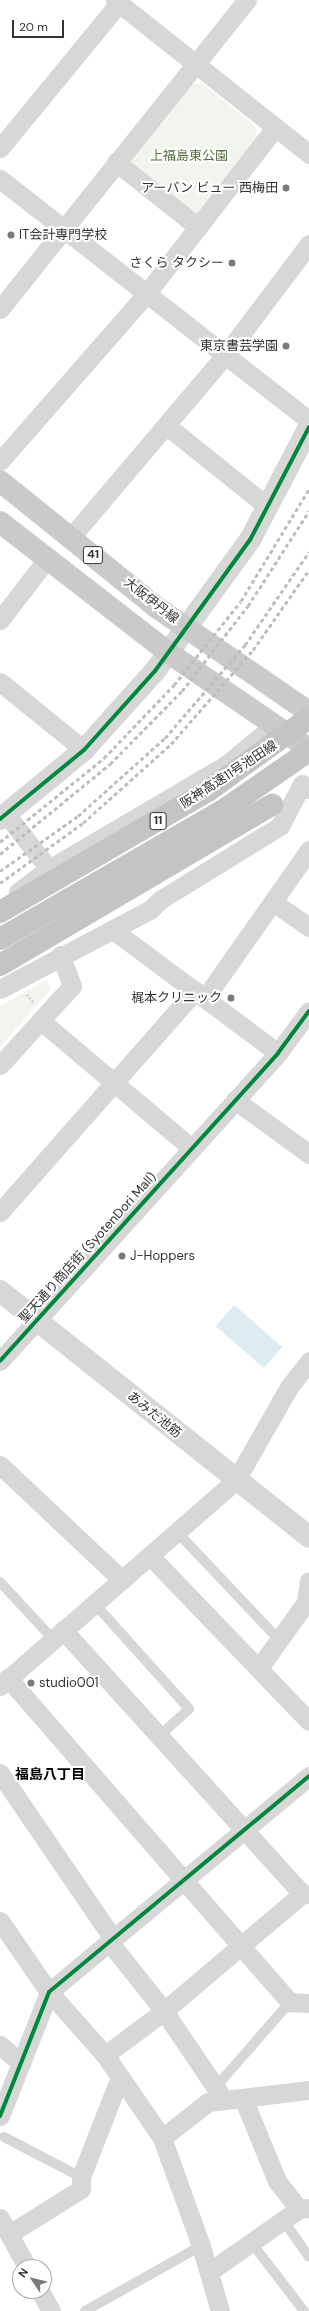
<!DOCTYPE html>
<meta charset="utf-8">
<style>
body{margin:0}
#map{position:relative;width:309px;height:2311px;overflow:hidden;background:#fff;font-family:"DM Sans","Noto Sans JP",sans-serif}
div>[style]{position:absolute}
.green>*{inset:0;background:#f1f5ed}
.water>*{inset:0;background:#ddebf3;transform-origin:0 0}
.path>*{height:2.5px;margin-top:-1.25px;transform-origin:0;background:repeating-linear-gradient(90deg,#d6d6d6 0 2px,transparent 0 4px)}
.service>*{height:10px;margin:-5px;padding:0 5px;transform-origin:5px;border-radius:5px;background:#d7d7d7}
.minor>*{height:19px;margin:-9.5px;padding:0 9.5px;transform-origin:9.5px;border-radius:9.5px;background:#d7d7d7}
.tertiary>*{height:22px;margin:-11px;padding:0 11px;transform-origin:11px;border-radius:11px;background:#d7d7d7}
.primary>*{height:22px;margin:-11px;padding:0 11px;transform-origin:11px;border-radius:11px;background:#cacaca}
.rail>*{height:3px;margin-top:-1.5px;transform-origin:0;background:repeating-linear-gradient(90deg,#bebebe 0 4px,transparent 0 7px)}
.motorway-bridge>*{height:22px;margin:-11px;padding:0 11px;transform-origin:11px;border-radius:11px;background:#c4c4c4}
.cycleway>*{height:4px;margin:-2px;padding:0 2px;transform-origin:2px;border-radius:2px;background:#00873e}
.dots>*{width:11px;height:11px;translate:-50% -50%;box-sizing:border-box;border:2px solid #fff;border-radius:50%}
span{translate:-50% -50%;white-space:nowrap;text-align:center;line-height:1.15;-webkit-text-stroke:4px #fff;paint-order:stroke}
.shield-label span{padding:1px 3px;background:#fff;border:1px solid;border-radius:3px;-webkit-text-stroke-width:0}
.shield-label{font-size:12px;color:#333;font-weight:700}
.park-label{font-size:13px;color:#56703f}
.poi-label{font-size:13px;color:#333}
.right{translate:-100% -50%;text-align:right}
.left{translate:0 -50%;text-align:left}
.street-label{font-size:13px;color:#333}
.neighbourhood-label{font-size:14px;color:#000;font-weight:700}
.north{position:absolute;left:12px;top:2259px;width:40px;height:40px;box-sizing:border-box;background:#fff;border:1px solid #adadad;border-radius:50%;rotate:305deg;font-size:11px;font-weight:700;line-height:16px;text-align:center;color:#333}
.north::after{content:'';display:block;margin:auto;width:14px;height:18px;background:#7a7a7a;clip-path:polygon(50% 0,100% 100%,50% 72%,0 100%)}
.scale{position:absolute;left:12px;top:20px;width:52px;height:18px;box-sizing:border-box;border:2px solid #333;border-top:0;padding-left:5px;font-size:12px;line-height:14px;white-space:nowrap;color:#333;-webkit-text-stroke:3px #fff;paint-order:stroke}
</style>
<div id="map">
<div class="green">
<div style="clip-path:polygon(202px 83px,256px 127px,257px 138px,198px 214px,191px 215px,131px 167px,131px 160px,192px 84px)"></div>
<div style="clip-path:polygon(46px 980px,51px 989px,0 1047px,0 1006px)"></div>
</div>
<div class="water">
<div style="left:234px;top:1305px;width:64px;height:28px;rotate:41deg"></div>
</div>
<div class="path">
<div style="left:27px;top:994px;width:11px;rotate:52deg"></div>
</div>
<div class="service">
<div style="left:177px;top:1532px;width:149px;rotate:46.6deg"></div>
<div style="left:0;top:1582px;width:78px;rotate:47.1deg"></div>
<div style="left:94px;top:1603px;width:142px;rotate:48.1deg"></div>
<div style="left:189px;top:1709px;width:39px;rotate:138deg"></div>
<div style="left:215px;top:2088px;width:114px;rotate:-48.9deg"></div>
<div style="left:4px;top:2137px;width:87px;rotate:27.5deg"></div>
<div style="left:283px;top:2220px;width:45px;rotate:54.9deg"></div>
<div style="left:251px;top:2242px;width:87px;rotate:52.5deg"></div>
<div style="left:85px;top:2311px;width:133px;rotate:-29.3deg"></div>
</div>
<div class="minor">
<div style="left:115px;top:0;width:248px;rotate:38.4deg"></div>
<div style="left:0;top:148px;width:188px;rotate:-50.6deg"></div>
<div style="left:116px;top:162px;width:105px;rotate:38.4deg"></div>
<div style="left:0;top:179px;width:392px;rotate:38deg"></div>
<div style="left:0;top:309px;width:396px;rotate:-51.4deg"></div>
<div style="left:167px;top:426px;width:129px;rotate:38.7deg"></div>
<div style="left:0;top:461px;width:222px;rotate:-48.8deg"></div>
<div style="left:146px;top:294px;width:209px;rotate:-52.2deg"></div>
<div style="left:71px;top:537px;width:240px;rotate:-49.7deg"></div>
<div style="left:226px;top:354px;width:138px;rotate:-53deg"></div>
<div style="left:0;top:620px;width:76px;rotate:-52.5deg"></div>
<div style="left:0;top:682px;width:108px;rotate:39deg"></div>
<div style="left:6px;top:814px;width:70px;rotate:52deg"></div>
<div style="left:18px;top:892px;width:39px;rotate:-37deg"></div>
<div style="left:49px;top:869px;width:207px;rotate:-30.5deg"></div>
<div style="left:227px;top:764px;width:61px;rotate:-39.7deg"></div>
<div style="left:273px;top:902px;width:44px;rotate:34.8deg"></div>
<div style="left:113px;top:930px;width:206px;rotate:36.7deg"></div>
<div style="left:0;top:989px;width:171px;rotate:-27.9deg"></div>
<div style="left:151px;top:909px;width:13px;rotate:-45deg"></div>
<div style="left:160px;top:900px;width:141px;rotate:-31.7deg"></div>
<div style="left:280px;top:826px;width:47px;rotate:-62.4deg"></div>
<div style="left:302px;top:784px;width:9px;rotate:36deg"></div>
<div style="left:205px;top:998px;width:181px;rotate:-54.9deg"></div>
<div style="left:41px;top:1021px;width:195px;rotate:40.2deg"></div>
<div style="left:0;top:1065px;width:107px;rotate:-47.7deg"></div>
<div style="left:72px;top:986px;width:33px;rotate:-110deg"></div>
<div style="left:235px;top:1100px;width:92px;rotate:36.1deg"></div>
<div style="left:0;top:1212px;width:295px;rotate:-48.6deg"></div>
<div style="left:0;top:1361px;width:415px;rotate:-47.9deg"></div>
<div style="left:278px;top:1053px;width:52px;rotate:-53.6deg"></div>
<div style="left:0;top:1465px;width:168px;rotate:43.3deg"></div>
<div style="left:150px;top:1556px;width:229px;rotate:46.1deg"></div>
<div style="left:63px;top:1630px;width:356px;rotate:47.8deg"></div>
<div style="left:259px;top:1668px;width:81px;rotate:-54.5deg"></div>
<div style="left:306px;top:1602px;width:21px;rotate:-82deg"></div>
<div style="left:8px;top:1678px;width:430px;rotate:49deg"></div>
<div style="left:290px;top:2002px;width:19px;rotate:3deg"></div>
<div style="left:0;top:1686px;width:313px;rotate:-41.1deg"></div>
<div style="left:236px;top:1480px;width:107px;rotate:-60.3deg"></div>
<div style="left:289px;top:1387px;width:33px;rotate:-52deg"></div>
<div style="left:0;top:1773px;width:202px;rotate:55.7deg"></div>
<div style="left:0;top:1921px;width:86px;rotate:55.4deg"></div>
<div style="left:49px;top:1992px;width:84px;rotate:48.4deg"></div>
<div style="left:105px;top:2055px;width:101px;rotate:55.5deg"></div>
<div style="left:162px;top:2138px;width:115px;rotate:70.1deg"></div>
<div style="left:201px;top:2246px;width:68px;rotate:73.7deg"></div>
<div style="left:110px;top:1943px;width:87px;rotate:51.5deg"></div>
<div style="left:164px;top:2011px;width:107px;rotate:56deg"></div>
<div style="left:0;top:2045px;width:28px;rotate:41deg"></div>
<div style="left:105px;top:2055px;width:74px;rotate:-36.7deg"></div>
<div style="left:164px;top:2011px;width:181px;rotate:-40.3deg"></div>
<div style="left:302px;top:1894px;width:7px"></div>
<div style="left:243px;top:2098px;width:90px;rotate:67.7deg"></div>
<div style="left:277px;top:2181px;width:36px;rotate:52deg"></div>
<div style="left:0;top:2116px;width:133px;rotate:-68.4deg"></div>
<div style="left:49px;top:1992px;width:338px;rotate:-39.7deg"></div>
<div style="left:162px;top:2138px;width:58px;rotate:-38deg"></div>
<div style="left:208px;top:2102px;width:102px;rotate:-6.8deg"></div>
<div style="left:0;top:2218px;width:56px;rotate:61.1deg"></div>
<div style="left:9px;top:2234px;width:85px;rotate:-32deg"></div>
<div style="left:81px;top:2189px;width:12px;rotate:-90deg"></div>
<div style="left:81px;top:2177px;width:107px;rotate:-68.7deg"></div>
<div style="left:209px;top:2272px;width:110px;rotate:-35deg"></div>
<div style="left:299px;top:2209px;width:10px;rotate:-6deg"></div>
<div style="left:40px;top:2291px;width:23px;rotate:61deg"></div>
</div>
<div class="tertiary">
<div style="left:0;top:819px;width:109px;rotate:-39.4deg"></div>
<div style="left:84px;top:750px;width:106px;rotate:-48.1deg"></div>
<div style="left:155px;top:671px;width:162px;rotate:-54.1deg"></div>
<div style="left:250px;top:540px;width:127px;rotate:-62.4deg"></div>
<div style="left:0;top:1291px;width:395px;rotate:38.5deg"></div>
</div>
<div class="primary">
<div style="left:0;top:481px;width:201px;rotate:38.9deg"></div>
<div style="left:156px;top:607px;width:186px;rotate:34.5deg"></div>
<div style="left:0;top:522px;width:214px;rotate:37.8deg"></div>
<div style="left:169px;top:653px;width:170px;rotate:34.4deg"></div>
</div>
<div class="rail">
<div style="left:0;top:842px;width:134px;rotate:-38.9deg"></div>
<div style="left:104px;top:758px;width:101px;rotate:-46.2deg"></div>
<div style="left:174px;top:685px;width:107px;rotate:-51.4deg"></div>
<div style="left:241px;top:601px;width:131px;rotate:-58.7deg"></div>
<div style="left:0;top:854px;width:142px;rotate:-39.3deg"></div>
<div style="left:110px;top:764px;width:103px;rotate:-45.4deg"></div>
<div style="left:182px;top:691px;width:108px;rotate:-52.2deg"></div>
<div style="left:248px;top:606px;width:113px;rotate:-57.3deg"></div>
<div style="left:0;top:871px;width:95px;rotate:-35.2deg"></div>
<div style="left:78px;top:816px;width:117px;rotate:-41.9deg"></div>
<div style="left:165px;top:738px;width:123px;rotate:-49.3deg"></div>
<div style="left:245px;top:645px;width:113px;rotate:-55.5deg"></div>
<div style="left:0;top:883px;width:102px;rotate:-35.9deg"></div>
<div style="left:83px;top:823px;width:118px;rotate:-41.9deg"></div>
<div style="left:171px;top:744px;width:125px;rotate:-48.9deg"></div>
<div style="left:253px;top:650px;width:98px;rotate:-55deg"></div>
</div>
<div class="motorway-bridge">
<div style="left:0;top:912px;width:241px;rotate:-30.2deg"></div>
<div style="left:208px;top:791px;width:125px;rotate:-35.9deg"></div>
<div style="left:0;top:939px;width:256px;rotate:-30deg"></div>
<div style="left:222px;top:811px;width:106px;rotate:-34.6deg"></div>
<div style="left:0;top:965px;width:316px;rotate:-30.5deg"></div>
</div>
<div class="cycleway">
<div style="left:0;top:819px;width:109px;rotate:-39.4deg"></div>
<div style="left:84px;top:750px;width:106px;rotate:-48.1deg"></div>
<div style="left:155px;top:671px;width:162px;rotate:-54.1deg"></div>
<div style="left:250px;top:540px;width:127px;rotate:-62.4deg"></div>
<div style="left:0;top:1361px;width:415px;rotate:-47.9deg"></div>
<div style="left:278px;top:1053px;width:52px;rotate:-53.6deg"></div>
<div style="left:0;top:2116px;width:133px;rotate:-68.4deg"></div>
<div style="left:49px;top:1992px;width:338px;rotate:-39.7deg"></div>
</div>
<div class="dots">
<div style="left:286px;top:188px;background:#7a7a7a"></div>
<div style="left:11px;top:235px;background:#7a7a7a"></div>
<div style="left:232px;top:263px;background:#7a7a7a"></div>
<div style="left:286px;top:346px;background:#7a7a7a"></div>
<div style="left:231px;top:998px;background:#7a7a7a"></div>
<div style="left:122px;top:1256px;background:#7a7a7a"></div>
<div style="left:31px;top:1683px;background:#7a7a7a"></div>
</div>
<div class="shield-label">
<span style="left:93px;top:555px">41</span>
<span style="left:158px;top:821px">11</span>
</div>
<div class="park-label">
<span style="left:189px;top:156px">上福島東公園</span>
</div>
<div class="poi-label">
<span class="right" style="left:278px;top:188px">アーバン ビュー 西梅田</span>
<span class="left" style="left:19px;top:235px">IT会計専門学校</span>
<span class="right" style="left:224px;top:263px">さくら タクシー</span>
<span class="right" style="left:278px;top:346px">東京書芸学園</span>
<span class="right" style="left:222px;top:998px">梶本クリニック</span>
<span class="left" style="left:130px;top:1256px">J-Hoppers</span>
<span class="left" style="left:39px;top:1683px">studio001</span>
</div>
<div class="street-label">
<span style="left:151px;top:601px;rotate:38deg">大阪伊丹線</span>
<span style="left:229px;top:775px;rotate:-33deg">阪神高速11号池田線</span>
<span style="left:88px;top:1248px;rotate:-48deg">聖天通り商店街 (SyotenDori Mall)</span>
<span style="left:154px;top:1415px;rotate:39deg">あみだ池筋</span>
</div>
<div class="neighbourhood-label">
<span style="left:50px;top:1774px">福島八丁目</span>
</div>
<div class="north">N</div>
<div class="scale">20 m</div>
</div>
